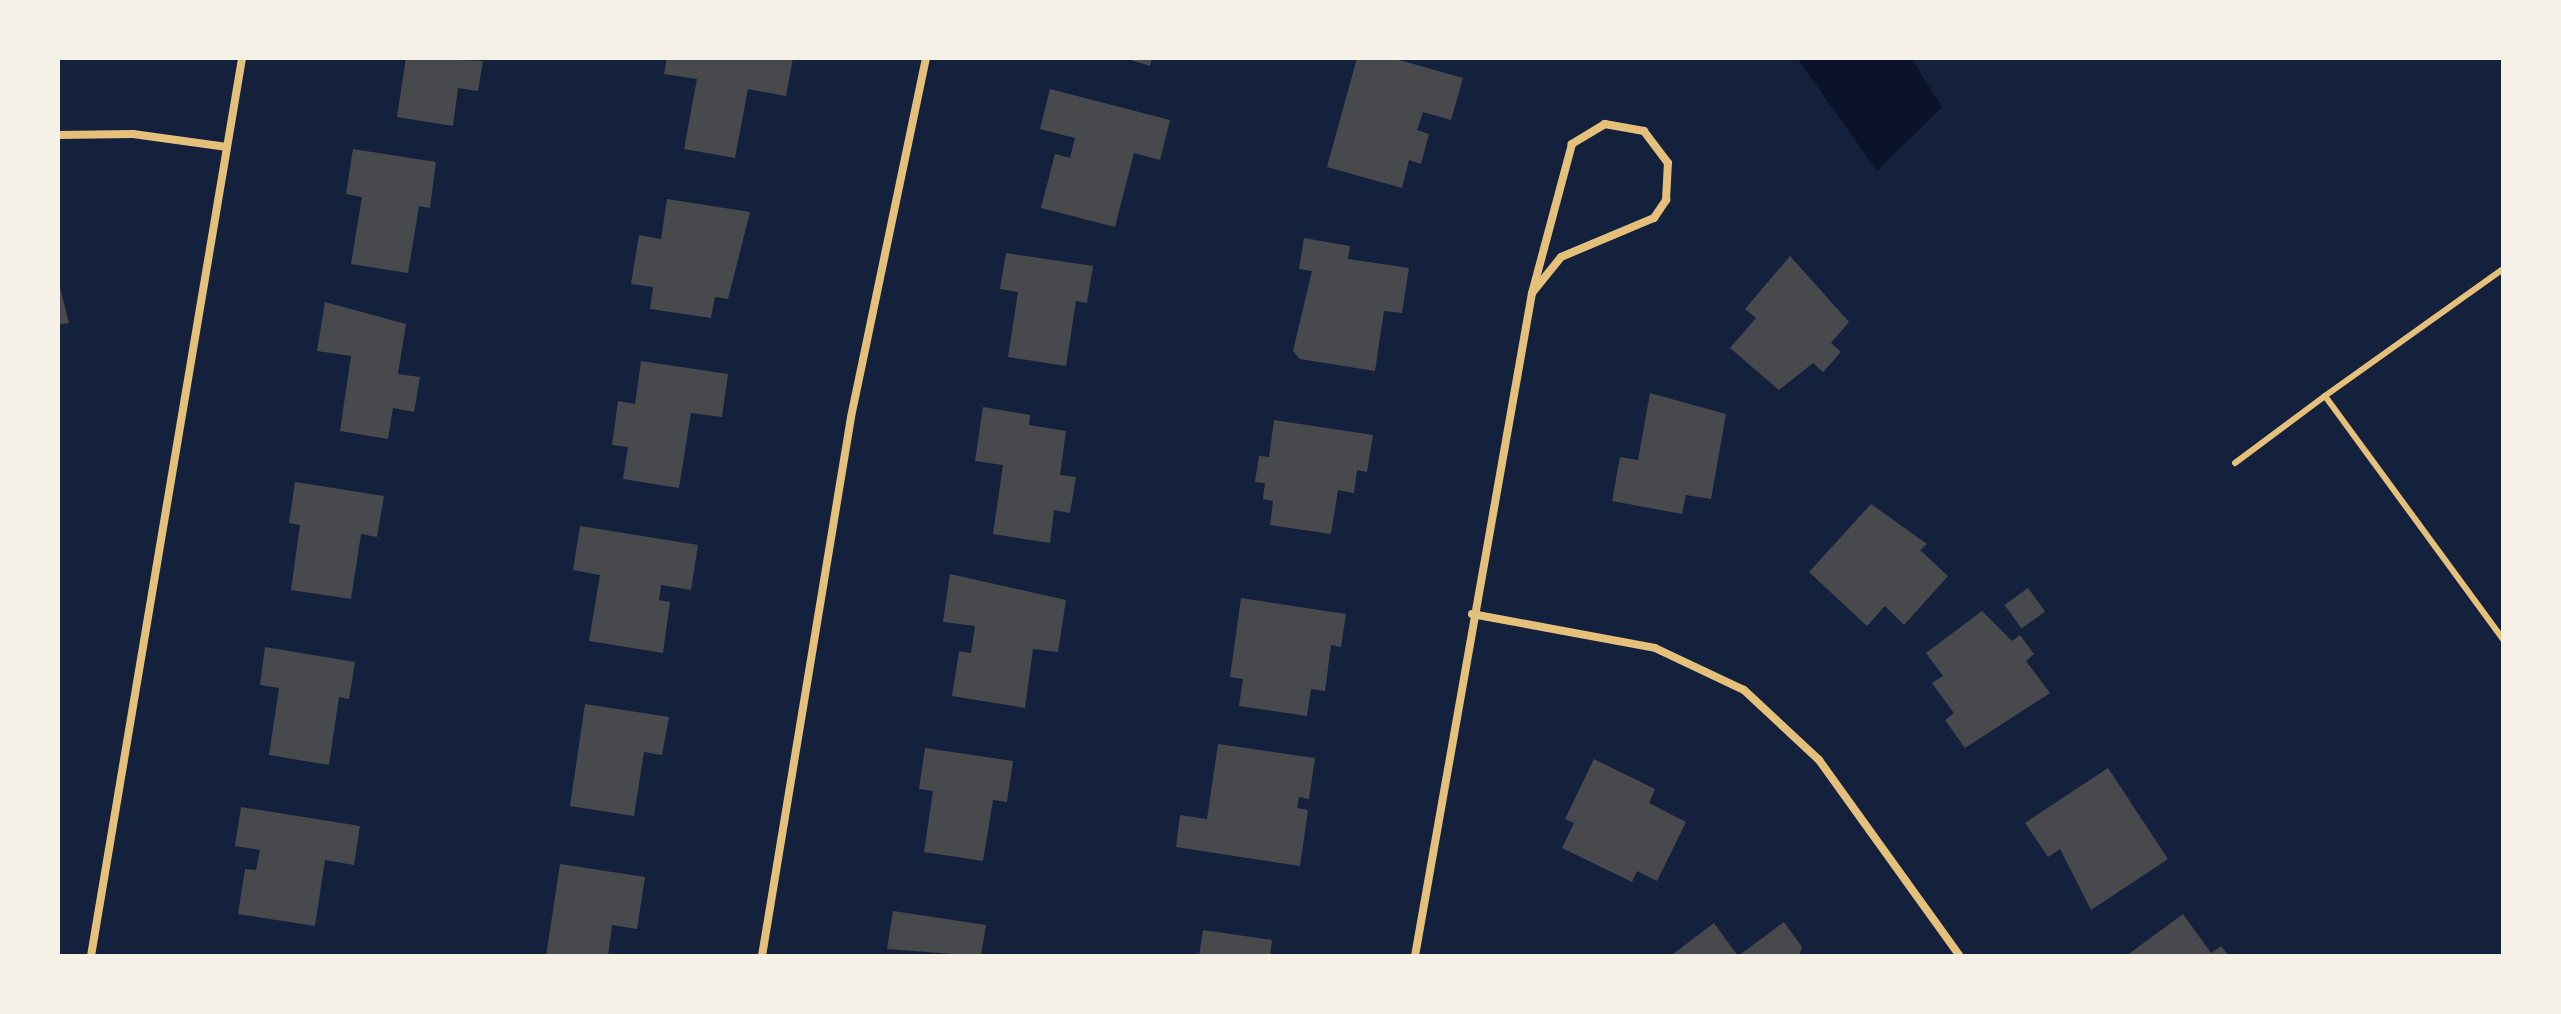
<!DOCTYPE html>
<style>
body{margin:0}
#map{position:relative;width:2561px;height:1014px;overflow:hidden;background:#14213d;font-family:"PT Serif",serif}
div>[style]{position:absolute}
.water>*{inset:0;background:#0b132b}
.building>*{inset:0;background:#48494c;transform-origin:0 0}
.service>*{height:6px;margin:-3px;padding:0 3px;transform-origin:3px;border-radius:3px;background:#e5c07b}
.minor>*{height:8px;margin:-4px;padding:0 4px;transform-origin:4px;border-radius:4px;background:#e5c07b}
span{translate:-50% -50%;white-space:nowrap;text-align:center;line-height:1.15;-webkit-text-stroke:6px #f6f1e7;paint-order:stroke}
.frame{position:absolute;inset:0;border:60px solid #f6f1e7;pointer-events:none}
</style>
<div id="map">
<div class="water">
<div style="clip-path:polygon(1797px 58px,1911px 58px,1942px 107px,1877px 171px)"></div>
</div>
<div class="building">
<div style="clip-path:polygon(406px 58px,483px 61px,478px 91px,458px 88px,453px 126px,397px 117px)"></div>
<div style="clip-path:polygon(667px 58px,793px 58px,786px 96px,748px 89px,735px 158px,684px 149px,697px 79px,664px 74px)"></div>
<div style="clip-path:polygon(1124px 58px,1152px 58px,1150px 66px)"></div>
<div style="clip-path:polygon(1357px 58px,1392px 58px,1463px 78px,1451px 120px,1423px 112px,1417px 130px,1429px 134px,1421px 164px,1409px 160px,1402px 188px,1327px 167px)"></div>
<div style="clip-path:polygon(1050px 89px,1170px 120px,1160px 160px,1134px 153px,1115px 227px,1041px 208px,1055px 154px,1070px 158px,1075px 138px,1040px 129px)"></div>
<div style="clip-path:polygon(353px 149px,436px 162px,430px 208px,419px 206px,408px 273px,351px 264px,362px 197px,346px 194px)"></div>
<div style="clip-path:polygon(667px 199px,750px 212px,728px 299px,715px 297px,711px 318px,650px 309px,653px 287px,631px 284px,639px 235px,661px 239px)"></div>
<div style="clip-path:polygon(1304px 238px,1350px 246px,1348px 259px,1409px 268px,1402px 313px,1384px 311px,1375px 371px,1300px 359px,1293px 351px,1312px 271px,1299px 269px)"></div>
<div style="clip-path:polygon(1006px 253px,1093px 266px,1087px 303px,1076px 301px,1066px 366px,1008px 357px,1018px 292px,1000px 289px)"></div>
<div style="clip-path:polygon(1790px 256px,1849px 322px,1831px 343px,1841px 352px,1823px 372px,1813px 363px,1779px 390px,1730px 348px,1756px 318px,1745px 309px)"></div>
<div style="clip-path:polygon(58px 279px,69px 323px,58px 325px)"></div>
<div style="clip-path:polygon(325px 302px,406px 324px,398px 374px,420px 377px,414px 412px,393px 408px,388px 439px,340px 431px,351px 356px,317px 351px)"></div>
<div style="clip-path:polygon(641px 361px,728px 374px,722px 417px,691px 413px,679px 488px,623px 479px,628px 447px,612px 445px,618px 401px,635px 404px)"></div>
<div style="clip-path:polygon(1650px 393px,1726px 414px,1711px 499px,1686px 495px,1682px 514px,1612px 501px,1620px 457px,1638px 460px)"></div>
<div style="clip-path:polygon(983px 407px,1030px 415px,1029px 425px,1066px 431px,1060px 475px,1076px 477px,1070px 513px,1054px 510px,1050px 543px,993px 534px,1003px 465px,975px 461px)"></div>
<div style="clip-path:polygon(1274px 420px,1373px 435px,1367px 472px,1357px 470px,1354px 493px,1338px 490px,1331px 534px,1270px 525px,1273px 501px,1263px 499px,1265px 483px,1255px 482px,1259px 456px,1269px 457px)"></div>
<div style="clip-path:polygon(295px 482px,384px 496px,377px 537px,361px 534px,351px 599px,291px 590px,300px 525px,289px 523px)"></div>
<div style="clip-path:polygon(1871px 504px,1927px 544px,1920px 550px,1948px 576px,1904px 625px,1885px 606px,1867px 626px,1809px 572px)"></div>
<div style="clip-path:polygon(580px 526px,698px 545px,691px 590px,661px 585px,659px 600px,670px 602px,663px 653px,589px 641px,600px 575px,573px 570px)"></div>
<div style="clip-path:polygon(950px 574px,1066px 600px,1058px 652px,1033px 649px,1025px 708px,952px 696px,959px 651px,971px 653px,975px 626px,943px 622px)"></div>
<div style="left:2028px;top:588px;width:29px;height:29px;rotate:54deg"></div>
<div style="clip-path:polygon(1241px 598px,1346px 614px,1341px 647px,1331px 645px,1325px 691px,1311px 689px,1307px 716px,1239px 706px,1243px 679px,1230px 677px)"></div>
<div style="clip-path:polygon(1982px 611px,2012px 641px,2020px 635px,2034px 654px,2026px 661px,2050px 693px,1965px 748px,1945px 720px,1954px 713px,1932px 683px,1943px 676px,1926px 653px)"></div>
<div style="clip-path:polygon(265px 647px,355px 662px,349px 699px,339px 697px,329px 765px,269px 755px,279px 688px,260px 685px)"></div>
<div style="clip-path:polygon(585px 704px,669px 717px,662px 755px,644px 752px,634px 816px,570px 806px)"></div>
<div style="clip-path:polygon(1218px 744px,1315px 758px,1309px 799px,1299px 797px,1297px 808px,1308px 810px,1300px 866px,1176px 847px,1180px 815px,1207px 819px)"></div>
<div style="clip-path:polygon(925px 748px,1013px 761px,1007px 802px,993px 800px,983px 861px,924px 852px,933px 791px,919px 789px)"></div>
<div style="clip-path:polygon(1594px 759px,1655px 789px,1649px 803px,1686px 822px,1657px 881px,1637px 871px,1632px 882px,1562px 848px,1574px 823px,1565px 819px)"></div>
<div style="clip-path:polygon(2108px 768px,2168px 859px,2091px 910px,2060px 849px,2048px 857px,2025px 823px)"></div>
<div style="clip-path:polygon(241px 807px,360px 826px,354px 865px,325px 860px,315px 926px,238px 914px,245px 869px,256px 870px,260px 850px,235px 846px)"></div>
<div style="clip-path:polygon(560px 864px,645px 877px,637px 929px,612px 925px,608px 956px,546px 956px)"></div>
<div style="clip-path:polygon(893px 911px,986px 925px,981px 956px,887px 949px)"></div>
<div style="clip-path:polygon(2183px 914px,2211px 953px,2221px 946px,2229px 956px,2126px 956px)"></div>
<div style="clip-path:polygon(1784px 922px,1802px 947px,1799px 956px,1675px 956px,1673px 954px,1714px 923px,1738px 956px)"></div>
<div style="clip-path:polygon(1203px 930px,1272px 940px,1270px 956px,1199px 956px)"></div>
</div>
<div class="service">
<div style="left:2503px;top:269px;width:219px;rotate:144.5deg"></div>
<div style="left:2325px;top:396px;width:301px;rotate:53.8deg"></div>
<div style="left:2235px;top:463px;width:112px;rotate:-36.7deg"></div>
</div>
<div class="minor">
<div style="left:58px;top:135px;width:75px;rotate:-0.8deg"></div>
<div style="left:133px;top:134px;width:95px;rotate:7.9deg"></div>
<div style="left:1472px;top:614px;width:186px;rotate:10.5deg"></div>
<div style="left:1655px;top:648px;width:98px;rotate:25.3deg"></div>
<div style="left:1744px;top:690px;width:103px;rotate:43deg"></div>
<div style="left:1819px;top:760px;width:241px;rotate:54.3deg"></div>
<div style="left:91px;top:956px;width:911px;rotate:-80.45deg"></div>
<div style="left:762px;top:956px;width:546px;rotate:-80.62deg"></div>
<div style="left:851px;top:417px;width:367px;rotate:-78.2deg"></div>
<div style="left:1415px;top:956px;width:673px;rotate:-79.99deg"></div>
<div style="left:1532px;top:293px;width:46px;rotate:-51.1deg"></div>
<div style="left:1561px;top:257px;width:101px;rotate:-22.8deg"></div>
<div style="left:1654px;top:218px;width:22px;rotate:-56deg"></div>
<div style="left:1666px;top:200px;width:37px;rotate:-87deg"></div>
<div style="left:1668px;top:163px;width:40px;rotate:-127deg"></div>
<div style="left:1644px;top:131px;width:40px;rotate:-170deg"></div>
<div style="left:1605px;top:124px;width:39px;rotate:149deg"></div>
<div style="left:1572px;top:144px;width:154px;rotate:105deg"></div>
</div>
<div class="frame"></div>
</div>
